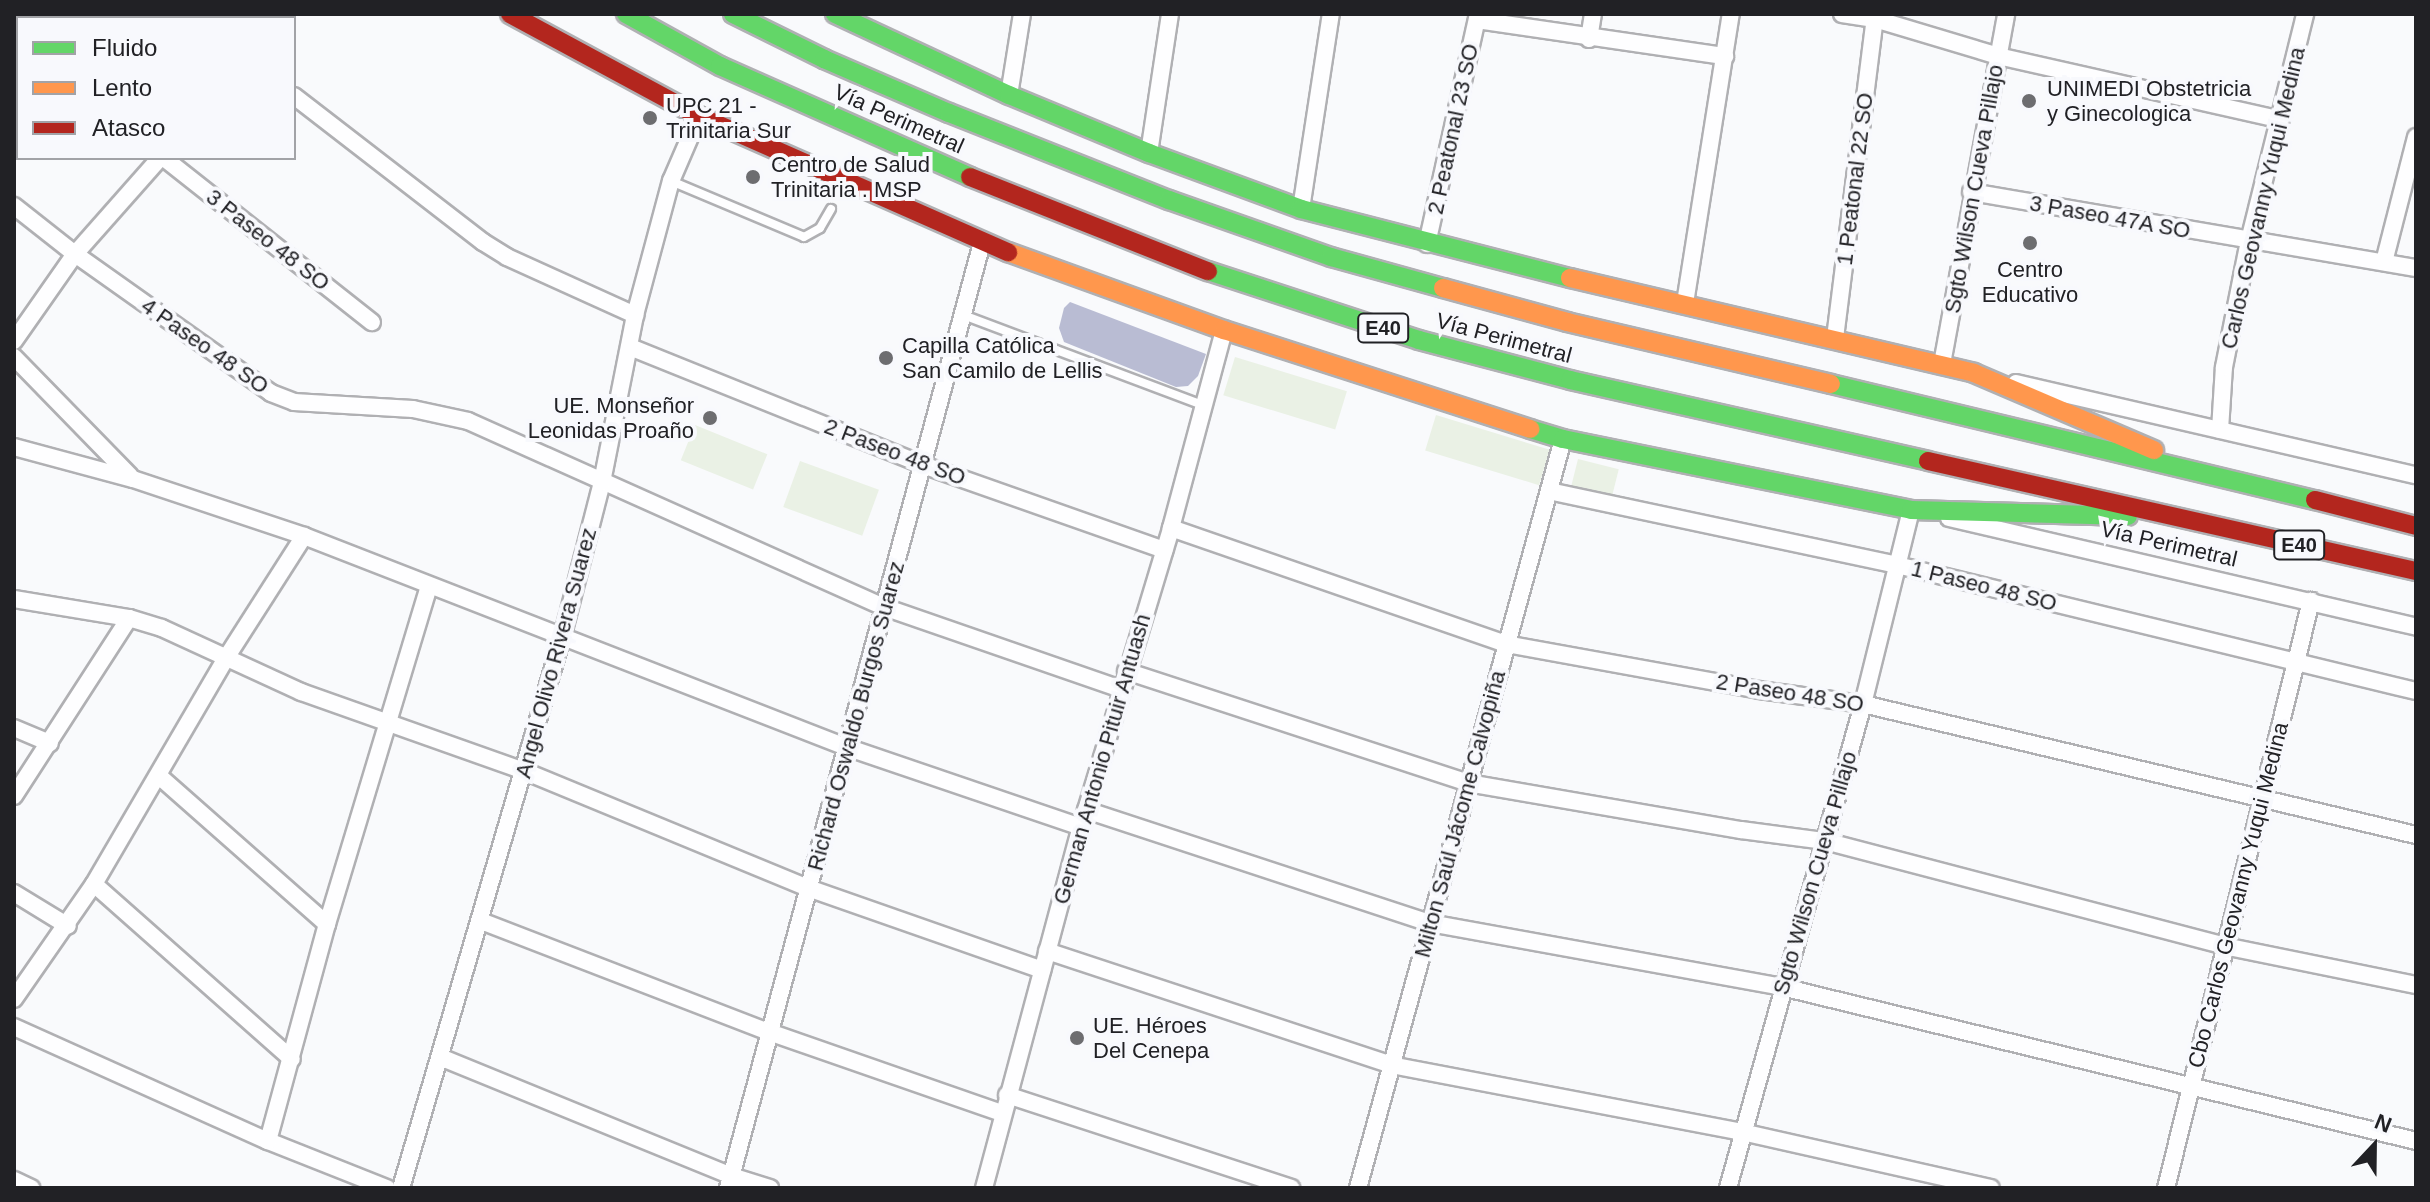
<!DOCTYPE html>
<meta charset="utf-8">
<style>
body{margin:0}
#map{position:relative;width:2430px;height:1202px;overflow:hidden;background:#f9fafc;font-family:Helvetica,sans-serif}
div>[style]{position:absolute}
.green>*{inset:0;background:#eaf1e5;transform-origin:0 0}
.water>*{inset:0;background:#b9bcd3}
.roads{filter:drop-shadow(2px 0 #b0b0b3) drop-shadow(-2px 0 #b0b0b3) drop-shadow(0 2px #b0b0b3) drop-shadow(0 -2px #b0b0b3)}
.lane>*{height:8px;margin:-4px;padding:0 4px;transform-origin:4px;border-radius:4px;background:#fefeff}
.street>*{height:16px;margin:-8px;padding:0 8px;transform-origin:8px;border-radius:8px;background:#fefeff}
.fast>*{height:18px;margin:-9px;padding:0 9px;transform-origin:9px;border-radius:9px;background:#63d668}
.slow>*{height:18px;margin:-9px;padding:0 9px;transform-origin:9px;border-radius:9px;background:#ff974d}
.jam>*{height:18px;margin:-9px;padding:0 9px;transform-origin:9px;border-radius:9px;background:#b3261e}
.dots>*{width:22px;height:22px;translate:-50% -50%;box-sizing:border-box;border:4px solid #f8f9fd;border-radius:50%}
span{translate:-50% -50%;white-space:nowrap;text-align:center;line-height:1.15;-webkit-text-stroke:8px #f8f9fd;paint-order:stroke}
.shield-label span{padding:2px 6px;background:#f8f9fd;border:2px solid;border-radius:6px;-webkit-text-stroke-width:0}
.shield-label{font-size:20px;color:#212125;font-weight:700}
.poi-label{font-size:22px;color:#212125}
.left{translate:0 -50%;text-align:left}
.right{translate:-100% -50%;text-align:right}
.street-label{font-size:22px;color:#212125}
.frame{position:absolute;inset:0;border:16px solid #212125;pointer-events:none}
.legend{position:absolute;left:16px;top:16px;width:280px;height:144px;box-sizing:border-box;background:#f8f9fd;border:2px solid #a2a3a7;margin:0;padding:10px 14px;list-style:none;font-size:24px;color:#212125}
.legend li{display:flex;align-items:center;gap:16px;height:40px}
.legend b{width:40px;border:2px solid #a2a3a7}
.north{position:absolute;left:2334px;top:1106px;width:80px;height:80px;-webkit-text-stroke:6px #f8f9fd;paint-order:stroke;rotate:22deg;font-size:22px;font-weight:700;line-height:32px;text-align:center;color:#212125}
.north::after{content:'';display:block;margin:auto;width:28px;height:36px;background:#212125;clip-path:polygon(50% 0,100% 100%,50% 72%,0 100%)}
</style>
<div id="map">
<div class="green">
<div style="left:1235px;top:357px;width:117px;height:40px;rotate:17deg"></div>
<div style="left:1436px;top:415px;width:119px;height:37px;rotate:17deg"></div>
<div style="left:695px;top:425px;width:78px;height:38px;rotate:22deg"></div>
<div style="left:1578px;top:459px;width:42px;height:30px;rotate:14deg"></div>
<div style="left:800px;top:461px;width:84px;height:49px;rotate:20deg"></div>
</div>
<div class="water">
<div style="clip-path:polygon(1070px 302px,1206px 354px,1198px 376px,1188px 386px,1176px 387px,1064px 342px,1059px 328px,1064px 308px)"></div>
</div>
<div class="roads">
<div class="lane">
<div style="left:671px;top:181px;width:144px;rotate:22.8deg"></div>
<div style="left:804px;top:237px;width:18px;rotate:-29deg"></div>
<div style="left:820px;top:228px;width:22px;rotate:-60deg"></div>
<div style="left:963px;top:315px;width:259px;rotate:20.6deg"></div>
</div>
<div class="street">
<div style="left:187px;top:14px;width:7px;rotate:34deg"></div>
<div style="left:1842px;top:14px;width:33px;rotate:9deg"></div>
<div style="left:1875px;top:19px;width:128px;rotate:16.7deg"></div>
<div style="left:1998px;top:56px;width:290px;rotate:12.7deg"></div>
<div style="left:275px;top:18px;width:5px;rotate:-53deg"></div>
<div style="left:1477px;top:20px;width:251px;rotate:8.3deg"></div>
<div style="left:1589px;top:39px;width:25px;rotate:-81deg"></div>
<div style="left:14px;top:44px;width:5px;rotate:37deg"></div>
<div style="left:1009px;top:95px;width:82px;rotate:-80.9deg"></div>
<div style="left:294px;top:96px;width:239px;rotate:37.7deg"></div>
<div style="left:483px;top:242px;width:28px;rotate:32deg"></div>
<div style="left:507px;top:257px;width:141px;rotate:24.4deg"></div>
<div style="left:1149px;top:153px;width:141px;rotate:-81.4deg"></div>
<div style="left:164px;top:158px;width:265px;rotate:38.3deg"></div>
<div style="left:1971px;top:192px;width:451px;rotate:9.7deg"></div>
<div style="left:14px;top:206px;width:78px;rotate:38.2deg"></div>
<div style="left:75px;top:254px;width:240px;rotate:35.3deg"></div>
<div style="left:271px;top:393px;width:25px;rotate:21deg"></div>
<div style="left:294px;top:402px;width:119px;rotate:3.4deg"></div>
<div style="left:413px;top:409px;width:56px;rotate:12.3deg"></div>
<div style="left:468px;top:421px;width:456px;rotate:24.1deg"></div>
<div style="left:884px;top:607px;width:251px;rotate:19.1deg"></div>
<div style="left:1301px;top:209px;width:197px;rotate:-81.3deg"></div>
<div style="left:1427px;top:244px;width:236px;rotate:-77.5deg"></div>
<div style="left:2384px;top:262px;width:129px;rotate:-75.6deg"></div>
<div style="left:1685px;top:303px;width:293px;rotate:-81deg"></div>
<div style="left:1835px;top:338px;width:321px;rotate:-82.9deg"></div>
<div style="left:14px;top:341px;width:106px;rotate:-55deg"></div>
<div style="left:75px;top:254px;width:128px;rotate:-48.5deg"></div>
<div style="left:630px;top:347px;width:316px;rotate:21.9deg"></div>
<div style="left:923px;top:465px;width:256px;rotate:19.4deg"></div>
<div style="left:14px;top:357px;width:166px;rotate:45.7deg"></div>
<div style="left:1942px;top:364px;width:356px;rotate:-79.6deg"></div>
<div style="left:2016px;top:383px;width:410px;rotate:13deg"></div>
<div style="left:2220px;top:430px;width:63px;rotate:-86.4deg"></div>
<div style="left:2224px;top:367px;width:128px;rotate:-78.8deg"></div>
<div style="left:2249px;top:241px;width:234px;rotate:-76.1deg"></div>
<div style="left:14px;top:447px;width:123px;rotate:15.1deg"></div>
<div style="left:133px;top:479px;width:180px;rotate:18.4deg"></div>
<div style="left:304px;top:536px;width:582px;rotate:21.27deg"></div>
<div style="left:846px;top:747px;width:248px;rotate:18.8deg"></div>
<div style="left:1549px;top:491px;width:356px;rotate:12deg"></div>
<div style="left:1897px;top:565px;width:534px;rotate:13.65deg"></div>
<div style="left:1949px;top:518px;width:480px;rotate:13.1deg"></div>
<div style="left:1171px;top:528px;width:355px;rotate:19.1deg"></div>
<div style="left:1506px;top:644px;width:257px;rotate:10.3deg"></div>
<div style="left:1759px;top:690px;width:105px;rotate:7.7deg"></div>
<div style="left:1863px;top:704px;width:568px;rotate:13.33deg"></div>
<div style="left:14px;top:599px;width:117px;rotate:9.4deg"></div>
<div style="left:129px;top:618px;width:34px;rotate:17deg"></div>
<div style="left:162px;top:628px;width:153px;rotate:24.7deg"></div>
<div style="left:301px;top:692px;width:237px;rotate:19.5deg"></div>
<div style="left:524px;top:771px;width:310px;rotate:22.4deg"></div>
<div style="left:811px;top:889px;width:245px;rotate:19.3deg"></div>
<div style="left:1126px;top:671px;width:360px;rotate:18.1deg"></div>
<div style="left:1468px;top:783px;width:277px;rotate:9.8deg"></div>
<div style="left:1741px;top:830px;width:85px;rotate:7.5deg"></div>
<div style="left:1825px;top:841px;width:413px;rotate:14.7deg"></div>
<div style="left:2224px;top:946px;width:196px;rotate:11.5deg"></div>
<div style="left:14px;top:728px;width:39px;rotate:23deg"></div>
<div style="left:159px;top:776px;width:224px;rotate:41.4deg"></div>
<div style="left:14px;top:796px;width:212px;rotate:-57.1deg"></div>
<div style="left:1086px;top:810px;width:362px;rotate:18.2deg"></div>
<div style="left:1430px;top:923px;width:358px;rotate:10.3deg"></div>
<div style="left:1782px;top:987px;width:652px;rotate:13.65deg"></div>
<div style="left:94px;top:884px;width:264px;rotate:41.5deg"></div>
<div style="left:14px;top:893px;width:63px;rotate:31.4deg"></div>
<div style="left:481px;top:921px;width:309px;rotate:21.1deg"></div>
<div style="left:769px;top:1032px;width:246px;rotate:19.2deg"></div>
<div style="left:1047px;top:951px;width:362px;rotate:18.3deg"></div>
<div style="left:1391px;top:1065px;width:357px;rotate:10.8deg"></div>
<div style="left:1742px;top:1132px;width:255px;rotate:12.7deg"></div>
<div style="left:14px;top:999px;width:140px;rotate:-55.2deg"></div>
<div style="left:94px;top:884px;width:262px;rotate:-59.7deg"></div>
<div style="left:226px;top:658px;width:145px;rotate:-57.4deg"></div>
<div style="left:14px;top:1027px;width:278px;rotate:24.2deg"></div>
<div style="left:268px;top:1141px;width:128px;rotate:21.6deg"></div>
<div style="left:440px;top:1057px;width:314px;rotate:22.2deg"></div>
<div style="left:731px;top:1176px;width:41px;rotate:17.1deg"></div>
<div style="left:1007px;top:1095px;width:299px;rotate:18.1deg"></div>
<div style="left:268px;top:1141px;width:225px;rotate:-74.8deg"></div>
<div style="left:327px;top:924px;width:353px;rotate:-73.2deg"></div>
<div style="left:14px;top:1180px;width:19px;rotate:25deg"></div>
<div style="left:401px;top:1188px;width:577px;rotate:-73.7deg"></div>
<div style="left:563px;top:634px;width:157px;rotate:-75.6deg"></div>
<div style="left:602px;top:482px;width:170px;rotate:-78.8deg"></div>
<div style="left:635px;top:315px;width:139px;rotate:-75deg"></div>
<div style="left:671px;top:181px;width:71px;rotate:-66.7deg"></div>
<div style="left:728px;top:1188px;width:979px;rotate:-74.96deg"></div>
<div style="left:984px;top:1188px;width:374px;rotate:-75deg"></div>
<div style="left:1081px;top:827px;width:312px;rotate:-73.2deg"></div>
<div style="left:1171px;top:528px;width:205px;rotate:-75deg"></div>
<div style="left:1358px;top:1188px;width:777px;rotate:-74.69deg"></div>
<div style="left:1728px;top:1188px;width:502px;rotate:-74.41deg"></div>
<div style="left:1863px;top:704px;width:200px;rotate:-76.1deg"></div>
<div style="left:1911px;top:510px;width:7px;rotate:8deg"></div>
<div style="left:2166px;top:1188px;width:605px;rotate:-76.12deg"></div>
</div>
<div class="fast">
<div style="left:626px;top:14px;width:107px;rotate:29deg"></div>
<div style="left:720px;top:66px;width:274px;rotate:23.9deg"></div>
<div style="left:733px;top:14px;width:102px;rotate:26.3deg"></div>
<div style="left:824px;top:59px;width:136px;rotate:23.4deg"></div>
<div style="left:949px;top:113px;width:237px;rotate:21.6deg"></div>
<div style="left:1169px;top:200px;width:172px;rotate:19.4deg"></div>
<div style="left:1331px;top:257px;width:116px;rotate:15.5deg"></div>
<div style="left:835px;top:14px;width:192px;rotate:25deg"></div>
<div style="left:1009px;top:95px;width:152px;rotate:22.5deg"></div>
<div style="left:1149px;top:153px;width:162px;rotate:20.2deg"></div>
<div style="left:1301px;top:209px;width:278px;rotate:14.4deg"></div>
<div style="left:1208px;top:271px;width:222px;rotate:18.1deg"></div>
<div style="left:1419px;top:340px;width:156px;rotate:14.8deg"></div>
<div style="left:1570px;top:380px;width:367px;rotate:12.7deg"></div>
<div style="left:1831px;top:384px;width:498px;rotate:13.5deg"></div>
<div style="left:1530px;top:429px;width:34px;rotate:17deg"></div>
<div style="left:1563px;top:439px;width:355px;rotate:11.5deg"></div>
<div style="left:1911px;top:510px;width:217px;rotate:1.6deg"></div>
</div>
<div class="slow">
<div style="left:1008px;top:252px;width:230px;rotate:19.9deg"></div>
<div style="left:1224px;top:330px;width:322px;rotate:17.9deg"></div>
<div style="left:1570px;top:278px;width:415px;rotate:13.2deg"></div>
<div style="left:1974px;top:373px;width:196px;rotate:23.2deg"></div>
<div style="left:1443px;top:288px;width:129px;rotate:15.3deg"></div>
<div style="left:1567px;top:322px;width:271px;rotate:13.2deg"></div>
</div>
<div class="jam">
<div style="left:510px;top:14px;width:215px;rotate:28.4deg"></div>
<div style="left:699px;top:116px;width:338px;rotate:23.8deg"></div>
<div style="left:970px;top:177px;width:256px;rotate:21.6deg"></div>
<div style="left:1928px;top:461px;width:500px;rotate:12.7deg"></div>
<div style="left:2315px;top:500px;width:104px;rotate:14.4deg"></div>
</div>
</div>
<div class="dots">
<div style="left:2029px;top:101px;background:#6d6d70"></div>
<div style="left:650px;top:118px;background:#6d6d70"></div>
<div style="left:753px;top:177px;background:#6d6d70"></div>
<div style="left:2030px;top:243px;background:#6d6d70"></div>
<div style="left:886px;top:358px;background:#6d6d70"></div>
<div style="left:710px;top:418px;background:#6d6d70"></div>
<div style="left:1077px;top:1038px;background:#6d6d70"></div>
</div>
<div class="shield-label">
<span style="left:1383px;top:328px">E40</span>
<span style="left:2299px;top:545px">E40</span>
</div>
<div class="poi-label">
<span class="left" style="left:2047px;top:101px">UNIMEDI Obstetricia<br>y Ginecologica</span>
<span class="left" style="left:666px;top:118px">UPC 21 -<br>Trinitaria Sur</span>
<span class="left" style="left:771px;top:177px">Centro de Salud<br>Trinitaria . MSP</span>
<span style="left:2030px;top:282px">Centro<br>Educativo</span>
<span class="left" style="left:902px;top:358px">Capilla Católica<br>San Camilo de Lellis</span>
<span class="right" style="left:694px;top:418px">UE. Monseñor<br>Leonidas Proaño</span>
<span class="left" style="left:1093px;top:1038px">UE. Héroes<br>Del Cenepa</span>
</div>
<div class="street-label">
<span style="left:899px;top:119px;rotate:24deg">Vía Perimetral</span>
<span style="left:1453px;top:129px;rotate:-78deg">2 Peatonal 23 SO</span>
<span style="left:1855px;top:179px;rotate:-83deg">1 Peatonal 22 SO</span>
<span style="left:1974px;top:189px;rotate:-80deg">Sgto Wilson Cueva Pillajo</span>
<span style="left:2263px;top:198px;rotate:-77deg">Carlos Geovanny Yuqui Medina</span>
<span style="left:2110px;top:217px;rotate:10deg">3 Paseo 47A SO</span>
<span style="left:268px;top:240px;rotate:38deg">3 Paseo 48 SO</span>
<span style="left:1504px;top:338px;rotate:15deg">Vía Perimetral</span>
<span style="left:205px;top:346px;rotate:35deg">4 Paseo 48 SO</span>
<span style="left:895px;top:452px;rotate:21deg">2 Paseo 48 SO</span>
<span style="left:2169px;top:544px;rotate:13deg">Vía Perimetral</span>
<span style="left:1984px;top:586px;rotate:14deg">1 Paseo 48 SO</span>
<span style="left:556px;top:653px;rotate:-75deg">Angel Olivo Rivera Suarez</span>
<span style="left:1790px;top:693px;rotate:9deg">2 Paseo 48 SO</span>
<span style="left:856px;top:716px;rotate:-75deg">Richard Oswaldo Burgos Suarez</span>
<span style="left:1102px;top:759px;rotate:-74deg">German Antonio Pituir Antuash</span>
<span style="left:1460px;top:814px;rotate:-75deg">Milton Saúl Jácome Calvopiña</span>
<span style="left:1815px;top:873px;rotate:-74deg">Sgto Wilson Cueva Pillajo</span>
<span style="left:2238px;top:895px;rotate:-76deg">Cbo Carlos Geovanny Yuqui Medina</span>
</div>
<div class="frame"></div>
<ul class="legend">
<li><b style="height:10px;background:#63d668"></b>Fluido</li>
<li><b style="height:10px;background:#ff974d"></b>Lento</li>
<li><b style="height:10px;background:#b3261e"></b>Atasco</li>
</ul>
<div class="north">N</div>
</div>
